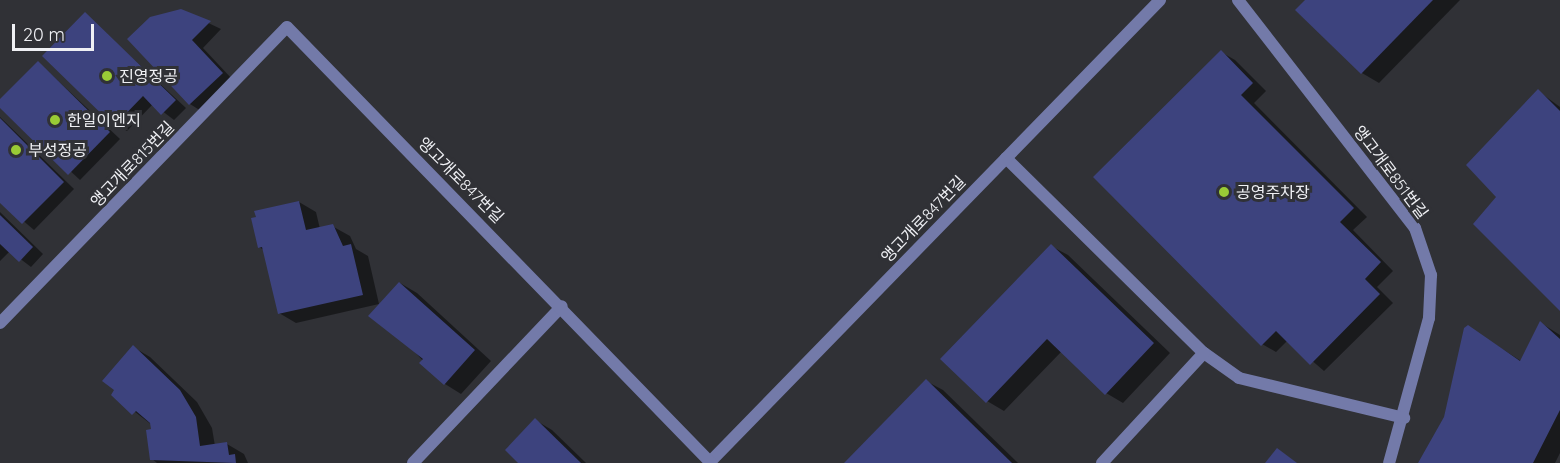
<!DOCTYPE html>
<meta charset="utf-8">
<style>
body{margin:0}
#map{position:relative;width:1560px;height:463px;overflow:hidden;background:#303136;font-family:Quicksand,"Noto Sans KR",sans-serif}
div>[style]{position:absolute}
.shadow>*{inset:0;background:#0007}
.building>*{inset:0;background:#3d437e}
.lane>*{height:12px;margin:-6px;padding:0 6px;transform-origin:6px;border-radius:6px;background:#737aa9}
.street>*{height:12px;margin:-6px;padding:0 6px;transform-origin:6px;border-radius:6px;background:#737aa9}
.dots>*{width:16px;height:16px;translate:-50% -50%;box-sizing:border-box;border:3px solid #303136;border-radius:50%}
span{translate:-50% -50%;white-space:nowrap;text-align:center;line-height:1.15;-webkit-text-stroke:6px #303136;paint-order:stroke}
.poi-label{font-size:16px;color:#eff0f4}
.left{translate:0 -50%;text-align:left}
.street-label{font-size:16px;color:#eff0f4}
.scale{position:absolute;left:12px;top:24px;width:82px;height:27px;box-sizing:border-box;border:3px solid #eff0f4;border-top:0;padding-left:8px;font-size:18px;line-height:21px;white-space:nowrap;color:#eff0f4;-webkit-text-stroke:4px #303136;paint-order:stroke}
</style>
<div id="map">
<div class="shadow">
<div style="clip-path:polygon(1307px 0,1460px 0,1379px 83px,1362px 73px)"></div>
<div style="clip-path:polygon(181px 10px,221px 29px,203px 48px,233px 80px,201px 111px,190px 104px)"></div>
<div style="clip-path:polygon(85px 14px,186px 108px,174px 120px,153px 104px,127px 131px,115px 124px)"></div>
<div style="clip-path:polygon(1221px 52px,1235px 60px,1266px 91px,1254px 103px,1367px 217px,1353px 230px,1393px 271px,1377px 287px,1393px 303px,1324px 371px,1288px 340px,1276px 352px,1262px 344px)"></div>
<div style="clip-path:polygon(38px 62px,120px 139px,80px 180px,0 106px,0 101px)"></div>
<div style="clip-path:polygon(1538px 91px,1560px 107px,1560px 309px)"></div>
<div style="clip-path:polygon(0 117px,74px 189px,34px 230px,0 201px)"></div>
<div style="clip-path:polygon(299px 202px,316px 212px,320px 229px,332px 226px,350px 236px,356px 249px,368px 256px,379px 304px,296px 323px,279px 313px,264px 250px,259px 247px)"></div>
<div style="clip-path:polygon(0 212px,43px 254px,31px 267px,10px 251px,0 261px)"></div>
<div style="clip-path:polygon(1051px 246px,1068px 255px,1170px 353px,1123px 403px,1106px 393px,1062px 351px,1004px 411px,987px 401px)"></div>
<div style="clip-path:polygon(400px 283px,417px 293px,491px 361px,461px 394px,445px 384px,409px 346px,370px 316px)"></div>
<div style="clip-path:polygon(1541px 323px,1560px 335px,1560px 453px,1555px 463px,1420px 463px,1445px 417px,1468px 327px,1521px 361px)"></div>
<div style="clip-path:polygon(133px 347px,150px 357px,197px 402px,212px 428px,215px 446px,227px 444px,244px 454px,248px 463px,157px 463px,152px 459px,152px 425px,113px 395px)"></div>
<div style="clip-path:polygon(926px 381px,943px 390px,1018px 463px,846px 463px)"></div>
<div style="clip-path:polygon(535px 420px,552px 430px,586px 463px,520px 463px)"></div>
</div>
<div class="building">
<div style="clip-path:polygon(1305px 0,1433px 0,1361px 74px,1295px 10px)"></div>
<div style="clip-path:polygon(181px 9px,211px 21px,192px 40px,223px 73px,189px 105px,127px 39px,150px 17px)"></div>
<div style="clip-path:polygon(85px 12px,176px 100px,161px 115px,143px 96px,114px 126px,42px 56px)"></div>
<div style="clip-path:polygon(1221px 50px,1253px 83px,1241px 95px,1354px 208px,1340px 222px,1381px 262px,1365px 279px,1380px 294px,1310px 365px,1276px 331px,1261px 346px,1093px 177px)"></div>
<div style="clip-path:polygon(38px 61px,110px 132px,68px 175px,0 108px,0 99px)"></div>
<div style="clip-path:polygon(1538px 89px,1560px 111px,1560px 311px,1473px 224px,1496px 197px,1466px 165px)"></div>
<div style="clip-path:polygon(0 118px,64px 182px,22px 224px,0 203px)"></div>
<div style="clip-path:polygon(299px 201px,306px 230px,333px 224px,343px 246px,351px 244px,363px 295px,278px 314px,262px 247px,258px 248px,251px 218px,256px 217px,254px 211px)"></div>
<div style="clip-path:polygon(0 215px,33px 247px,19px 262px,0 244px)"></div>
<div style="clip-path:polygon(1051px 244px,1154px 343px,1105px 395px,1047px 339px,986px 403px,940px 359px)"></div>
<div style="clip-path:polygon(399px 282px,475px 350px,444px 385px,419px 363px,423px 359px,368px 316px)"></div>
<div style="clip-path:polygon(1540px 321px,1560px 339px,1560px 410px,1533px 463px,1418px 463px,1444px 417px,1464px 328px,1468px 325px,1520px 361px)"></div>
<div style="clip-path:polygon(133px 345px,180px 390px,196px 417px,200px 446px,227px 442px,229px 455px,235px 454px,236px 463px,150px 460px,146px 430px,151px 429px,150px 423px,136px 411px,132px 415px,111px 395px,114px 390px,102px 381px)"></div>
<div style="clip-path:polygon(926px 379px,1012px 463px,844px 463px)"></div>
<div style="clip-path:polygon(535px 418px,581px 463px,518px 463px,505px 450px)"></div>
<div style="clip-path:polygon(1277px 448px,1297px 463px,1265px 463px)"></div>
</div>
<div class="lane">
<div style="left:1238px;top:0;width:289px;rotate:52.2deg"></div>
<div style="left:1415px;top:228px;width:50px;rotate:71.2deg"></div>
<div style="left:1431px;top:275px;width:43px;rotate:92.7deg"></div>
<div style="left:1429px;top:318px;width:150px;rotate:105.4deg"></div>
<div style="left:1006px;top:158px;width:278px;rotate:44.6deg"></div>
<div style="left:1204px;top:353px;width:43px;rotate:35.5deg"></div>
<div style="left:1239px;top:378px;width:170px;rotate:13.6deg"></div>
<div style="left:710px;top:462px;width:645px;rotate:-45.75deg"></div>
<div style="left:413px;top:463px;width:216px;rotate:-46.5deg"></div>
<div style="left:1102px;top:463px;width:150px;rotate:-47.2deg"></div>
</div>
<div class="street">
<div style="left:0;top:323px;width:412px;rotate:-45.9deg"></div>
<div style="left:287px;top:27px;width:608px;rotate:45.8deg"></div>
</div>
<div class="dots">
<div style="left:107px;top:76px;background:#99cb36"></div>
<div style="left:55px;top:120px;background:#99cb36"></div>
<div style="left:16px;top:150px;background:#99cb36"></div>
<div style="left:1224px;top:192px;background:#99cb36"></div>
</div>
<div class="poi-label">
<span class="left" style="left:119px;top:76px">진영정공</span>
<span class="left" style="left:67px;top:120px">한일이엔지</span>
<span class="left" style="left:28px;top:150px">부성정공</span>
<span class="left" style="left:1236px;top:192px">공영주차장</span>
</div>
<div class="street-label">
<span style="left:132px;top:164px;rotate:-46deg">앵고개로815번길</span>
<span style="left:1391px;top:172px;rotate:53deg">앵고개로851번길</span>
<span style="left:461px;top:180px;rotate:45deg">앵고개로847번길</span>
<span style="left:923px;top:219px;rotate:-46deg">앵고개로847번길</span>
</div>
<div class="scale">20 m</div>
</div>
